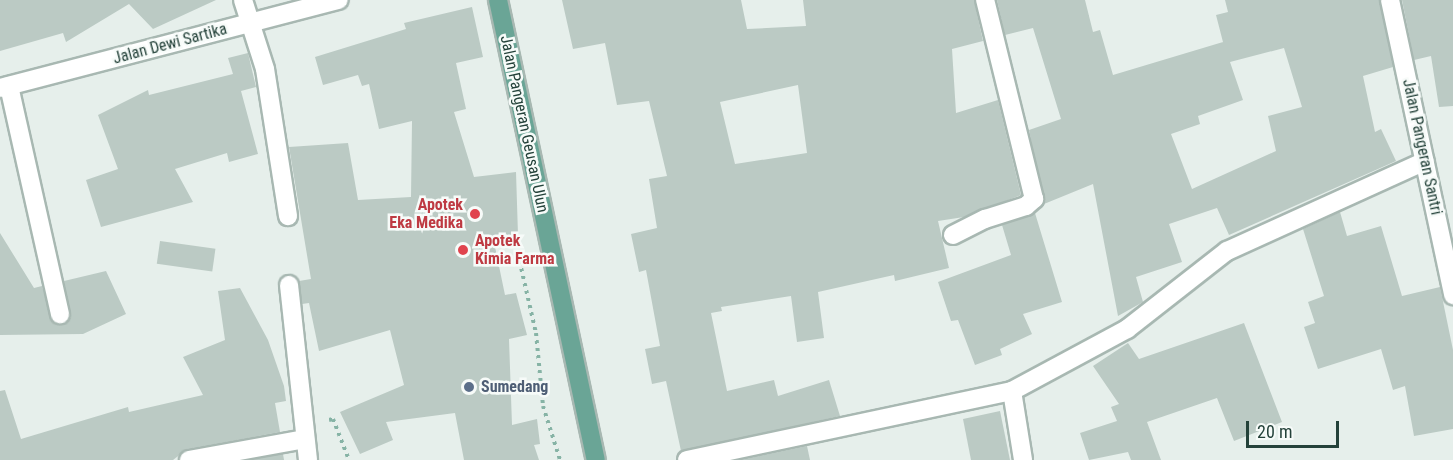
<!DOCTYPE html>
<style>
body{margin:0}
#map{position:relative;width:1453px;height:460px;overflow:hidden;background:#e6efeb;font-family:"Roboto Condensed",sans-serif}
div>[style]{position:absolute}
.building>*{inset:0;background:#bbcac4;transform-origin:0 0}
.path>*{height:4px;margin-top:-2px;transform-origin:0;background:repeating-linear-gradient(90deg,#86b3a5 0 3px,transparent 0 7.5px)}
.roads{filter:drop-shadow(2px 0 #a8b8b2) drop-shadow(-2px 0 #a8b8b2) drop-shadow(0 2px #a8b8b2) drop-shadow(0 -2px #a8b8b2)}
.minor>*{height:18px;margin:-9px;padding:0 9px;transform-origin:9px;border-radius:9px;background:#fff}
.major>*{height:18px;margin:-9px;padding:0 9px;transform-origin:9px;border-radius:9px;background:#6aa596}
.dots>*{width:16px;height:16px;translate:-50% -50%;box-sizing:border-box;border:3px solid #f7fbf9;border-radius:50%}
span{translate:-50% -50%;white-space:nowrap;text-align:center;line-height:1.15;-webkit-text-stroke:5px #f7fbf9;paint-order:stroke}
.street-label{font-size:16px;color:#24423a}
.health-label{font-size:16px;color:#be3a42;font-weight:700}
.right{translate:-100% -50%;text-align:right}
.left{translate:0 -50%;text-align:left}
.service-label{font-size:16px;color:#4e5e75;font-weight:700}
.scale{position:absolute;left:1246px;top:421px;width:93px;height:27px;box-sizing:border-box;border:3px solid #24423a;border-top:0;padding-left:8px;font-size:18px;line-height:21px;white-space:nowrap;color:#24423a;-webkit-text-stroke:4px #f7fbf9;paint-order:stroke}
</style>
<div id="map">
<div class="building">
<div style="clip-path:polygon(0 0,216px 0,153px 29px,129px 4px,66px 42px,63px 33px,0 51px)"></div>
<div style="clip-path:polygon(evenodd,562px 0,741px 0,747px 29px,806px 26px,803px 0,974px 0,983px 41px,952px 49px,956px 113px,998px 100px,1021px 195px,964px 217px,938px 221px,949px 268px,895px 281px,894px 275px,818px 292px,824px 338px,797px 342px,791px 296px,721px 307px,722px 311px,711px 313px,727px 391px,774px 380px,778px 396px,829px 380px,840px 416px,681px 451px,666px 381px,652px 384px,645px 349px,660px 346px,646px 270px,639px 272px,631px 234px,657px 228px,649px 179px,667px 176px,649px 101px,617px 105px,605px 43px,573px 49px,562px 0,798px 85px,807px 153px,735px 164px,720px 102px,798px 85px)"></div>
<div style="clip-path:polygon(evenodd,997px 0,1085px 0,1093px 32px,1100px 30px,1113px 75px,1223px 42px,1224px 46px,1216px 15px,1228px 12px,1225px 0,1379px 0,1393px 67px,1363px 76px,1375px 132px,1381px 129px,1396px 161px,1229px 235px,1217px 208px,1169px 224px,1182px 262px,1136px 277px,1143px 302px,1118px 316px,1093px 184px,1044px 204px,1029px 130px,1061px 119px,1033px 28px,1005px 35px,997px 0,1284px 48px,1302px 107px,1268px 116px,1276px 151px,1192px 189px,1171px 134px,1200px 124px,1198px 116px,1243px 100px,1230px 62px,1284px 48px)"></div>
<div style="clip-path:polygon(1402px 0,1453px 0,1453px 106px,1439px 107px,1431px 56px,1414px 60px)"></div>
<div style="clip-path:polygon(472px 7px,483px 57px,456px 63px,466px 109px,454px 112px,474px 177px,516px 172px,518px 235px,494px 242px,505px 295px,516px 293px,527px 335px,509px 339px,512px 425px,537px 419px,540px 444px,534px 445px,539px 460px,464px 460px,455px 413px,386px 422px,393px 440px,360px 454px,340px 412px,404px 385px,390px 330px,319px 351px,309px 303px,302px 304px,299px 281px,311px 279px,289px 147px,348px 143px,358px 200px,411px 197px,412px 121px,379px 129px,369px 84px,362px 86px,358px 75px,323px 85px,315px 57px,406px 29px,404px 23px)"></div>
<div style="clip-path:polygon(248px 53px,256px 87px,241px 91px,258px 154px,229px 162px,227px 153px,175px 169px,193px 202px,101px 227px,86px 180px,118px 169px,98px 115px,148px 90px,149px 95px,233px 74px,228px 58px)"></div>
<div style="clip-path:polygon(1340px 212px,1347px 236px,1381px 226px,1402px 296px,1440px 287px,1453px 350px,1453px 429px,1414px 436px,1405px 386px,1393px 390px,1381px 349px,1318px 369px,1304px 327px,1315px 323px,1308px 302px,1324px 296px,1303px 229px)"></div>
<div style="clip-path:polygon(1035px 213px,1062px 302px,1023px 314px,1032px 334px,1000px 349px,1002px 355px,975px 365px,958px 320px,951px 321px,938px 282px,1011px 255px,1002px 225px)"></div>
<div style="clip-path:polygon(0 233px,34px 288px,42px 286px,52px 322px,63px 325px,71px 317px,64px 281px,106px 271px,126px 314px,83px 334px,0 335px)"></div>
<div style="left:160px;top:241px;width:56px;height:23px;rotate:8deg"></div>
<div style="clip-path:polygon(240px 288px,268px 340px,284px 386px,286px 401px,275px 403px,280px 432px,187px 449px,173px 460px,0 460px,0 391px,5px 390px,21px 439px,128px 407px,129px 412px,203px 395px,183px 357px,225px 340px,218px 291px)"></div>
<div style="clip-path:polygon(1244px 323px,1282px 422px,1234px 441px,1217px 398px,1147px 422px,1161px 460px,1131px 460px,1128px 452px,1089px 460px,1080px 433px,1117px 421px,1111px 407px,1119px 404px,1093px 366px,1128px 343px,1139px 359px)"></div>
<div style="clip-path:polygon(1000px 411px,1010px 460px,971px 460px,963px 419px)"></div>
<div style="clip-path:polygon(807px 446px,810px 460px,741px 460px)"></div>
<div style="clip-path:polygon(283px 454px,284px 460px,252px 460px)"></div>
</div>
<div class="path">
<div style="left:518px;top:254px;width:81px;rotate:77.2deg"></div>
<div style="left:536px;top:333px;width:73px;rotate:84.5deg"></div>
<div style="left:543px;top:406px;width:57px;rotate:72.5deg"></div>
<div style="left:329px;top:420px;width:4px;rotate:-14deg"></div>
<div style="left:333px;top:419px;width:44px;rotate:68.7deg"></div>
</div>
<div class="roads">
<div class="minor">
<div style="left:243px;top:0;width:72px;rotate:72.3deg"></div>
<div style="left:265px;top:69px;width:149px;rotate:81.1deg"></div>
<div style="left:1390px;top:0;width:302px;rotate:77.9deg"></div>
<div style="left:9px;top:86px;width:234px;rotate:77.4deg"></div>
<div style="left:0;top:88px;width:350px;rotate:-14.6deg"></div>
<div style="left:953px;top:235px;width:36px;rotate:-27deg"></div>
<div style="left:985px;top:219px;width:43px;rotate:-17.6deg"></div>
<div style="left:1026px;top:206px;width:11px;rotate:-41deg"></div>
<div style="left:1034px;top:199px;width:205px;rotate:-103.8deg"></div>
<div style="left:289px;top:285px;width:176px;rotate:83.8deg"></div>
<div style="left:1012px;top:391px;width:131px;rotate:-28.3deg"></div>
<div style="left:1127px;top:329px;width:127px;rotate:-38deg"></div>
<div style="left:1227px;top:251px;width:217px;rotate:-24.4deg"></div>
<div style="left:189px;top:460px;width:118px;rotate:-10.3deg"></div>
<div style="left:687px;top:460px;width:332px;rotate:-12deg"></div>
<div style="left:1012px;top:391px;width:70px;rotate:80.9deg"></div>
</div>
<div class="major">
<div style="left:498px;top:0;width:470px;rotate:78deg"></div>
</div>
</div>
<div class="dots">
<div style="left:475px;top:214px;background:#e0444e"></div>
<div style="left:463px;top:250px;background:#e0444e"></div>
<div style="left:469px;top:387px;background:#5c6f8a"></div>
</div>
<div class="street-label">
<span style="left:170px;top:44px;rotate:-15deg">Jalan Dewi Sartika</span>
<span style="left:524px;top:124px;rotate:78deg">Jalan Pangeran Geusan Ulun</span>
<span style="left:1422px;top:147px;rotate:78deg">Jalan Pangeran Santri</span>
</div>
<div class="health-label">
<span class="right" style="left:463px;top:214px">Apotek<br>Eka Medika</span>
<span class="left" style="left:475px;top:250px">Apotek<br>Kimia Farma</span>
</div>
<div class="service-label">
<span class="left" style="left:481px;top:387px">Sumedang</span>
</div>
<div class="scale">20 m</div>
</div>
